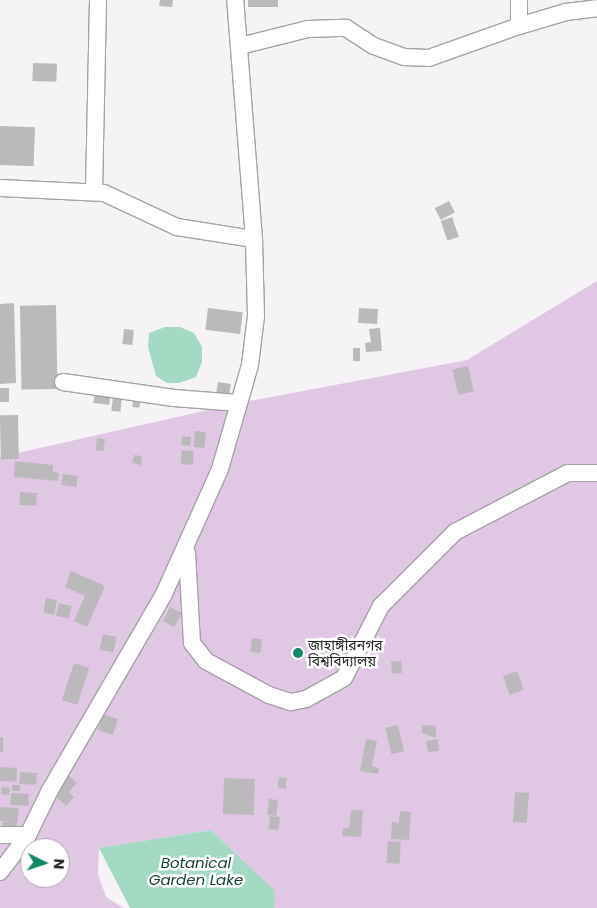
<!DOCTYPE html>
<meta charset="utf-8">
<style>
body{margin:0}
#map{position:relative;width:597px;height:908px;overflow:hidden;background:#f6f3f7;font-family:Poppins,"Noto Sans Bengali",sans-serif}
div>[style]{position:absolute}
.green>*{inset:0;background:#e0c8e4}
.water>*{inset:0;background:#a4d9c4}
.building>*{inset:0;background:#bcb9bc;transform-origin:0 0}
.roads{filter:drop-shadow(1px 0 #a5a2a6) drop-shadow(-1px 0 #a5a2a6) drop-shadow(0 1px #a5a2a6) drop-shadow(0 -1px #a5a2a6)}
.street>*{height:16px;margin:-8px;padding:0 8px;transform-origin:8px;border-radius:8px;background:#fff}
.dots>*{width:14px;height:14px;translate:-50% -50%;box-sizing:border-box;border:2px solid #fff;border-radius:50%}
span{translate:-50% -50%;white-space:nowrap;text-align:center;line-height:1.15;-webkit-text-stroke:5px #fff;paint-order:stroke}
.poi-label{font-size:14px;color:#272627}
.left{translate:0 -50%;text-align:left}
.water-label{font-size:15px;color:#123f31;font-style:italic}
.north{position:absolute;left:20px;top:838px;width:50px;height:50px;box-sizing:border-box;background:#fff;border:1px solid #a9a8a9;border-radius:50%;rotate:94deg;font-size:14px;font-weight:700;line-height:20px;text-align:center;color:#272627}
.north::after{content:'';display:block;margin:auto;width:18px;height:22px;background:#138868;clip-path:polygon(50% 0,100% 100%,50% 72%,0 100%)}
</style>
<div id="map">
<div class="green">
<div style="clip-path:polygon(evenodd,597px 281px,597px 908px,274px 908px,274px 891px,211px 830px,99px 848px,98px 874px,106px 897px,124px 908px,0 908px,0 457px,239px 403px,467px 360px,597px 281px,30px 848px,60px 848px,60px 878px,30px 878px,30px 848px)"></div>
</div>
<div class="water">
<div style="clip-path:polygon(165px 327px,180px 327px,194px 333px,202px 347px,202px 362px,196px 377px,179px 383px,167px 383px,156px 376px,148px 347px,149px 333px)"></div>
<div style="clip-path:polygon(211px 830px,275px 891px,274px 908px,130px 908px,99px 848px)"></div>
</div>
<div class="building">
<div style="clip-path:polygon(160px 0,173px 0,172px 7px,159px 6px)"></div>
<div style="left:248px;top:0;width:30px;height:7px"></div>
<div style="left:33px;top:63px;width:24px;height:18px;rotate:2deg"></div>
<div style="left:0;top:126px;width:35px;height:39px;rotate:2deg"></div>
<div style="left:449px;top:201px;width:13px;height:16px;rotate:63deg"></div>
<div style="left:452px;top:217px;width:21px;height:12px;rotate:71deg"></div>
<div style="clip-path:polygon(14px 303px,16px 383px,0 384px,0 304px)"></div>
<div style="left:56px;top:305px;width:84px;height:36px;rotate:89deg"></div>
<div style="left:208px;top:308px;width:35px;height:22px;rotate:7deg"></div>
<div style="left:359px;top:308px;width:19px;height:15px;rotate:3deg"></div>
<div style="clip-path:polygon(380px 328px,382px 351px,366px 352px,365px 343px,371px 342px,369px 329px)"></div>
<div style="left:124px;top:329px;width:10px;height:15px;rotate:6deg"></div>
<div style="left:353px;top:348px;width:7px;height:13px"></div>
<div style="left:468px;top:366px;width:26px;height:16px;rotate:77deg"></div>
<div style="left:218px;top:382px;width:13px;height:17px;rotate:9deg"></div>
<div style="left:9px;top:388px;width:14px;height:9px;rotate:90deg"></div>
<div style="left:95px;top:390px;width:16px;height:13px;rotate:7deg"></div>
<div style="left:134px;top:395px;width:7px;height:12px;rotate:8deg"></div>
<div style="left:113px;top:396px;width:9px;height:15px;rotate:6deg"></div>
<div style="left:18px;top:415px;width:44px;height:18px;rotate:89deg"></div>
<div style="left:195px;top:431px;width:11px;height:16px;rotate:5deg"></div>
<div style="left:182px;top:436px;width:9px;height:9px;rotate:6deg"></div>
<div style="left:97px;top:438px;width:8px;height:12px;rotate:7deg"></div>
<div style="left:182px;top:450px;width:12px;height:14px;rotate:5deg"></div>
<div style="clip-path:polygon(134px 455px,142px 456px,141px 465px,132px 463px)"></div>
<div style="clip-path:polygon(15px 461px,53px 465px,53px 472px,59px 473px,58px 481px,14px 477px)"></div>
<div style="left:63px;top:474px;width:15px;height:11px;rotate:8deg"></div>
<div style="left:20px;top:492px;width:17px;height:13px;rotate:3deg"></div>
<div style="clip-path:polygon(71px 571px,105px 586px,87px 627px,74px 621px,85px 596px,65px 587px)"></div>
<div style="left:46px;top:598px;width:11px;height:15px;rotate:10deg"></div>
<div style="left:59px;top:603px;width:13px;height:13px;rotate:13deg"></div>
<div style="left:170px;top:607px;width:13px;height:16px;rotate:27deg"></div>
<div style="left:103px;top:634px;width:14px;height:16px;rotate:12deg"></div>
<div style="left:252px;top:638px;width:10px;height:14px;rotate:6deg"></div>
<div style="left:401px;top:661px;width:12px;height:10px;rotate:85deg"></div>
<div style="left:74px;top:663px;width:16px;height:39px;rotate:18deg"></div>
<div style="left:517px;top:671px;width:20px;height:15px;rotate:70deg"></div>
<div style="left:103px;top:714px;width:16px;height:17px;rotate:18deg"></div>
<div style="left:398px;top:725px;width:27px;height:13px;rotate:77deg"></div>
<div style="clip-path:polygon(422px 725px,436px 726px,436px 738px,422px 733px)"></div>
<div style="left:0;top:737px;width:3px;height:15px"></div>
<div style="clip-path:polygon(366px 739px,377px 741px,372px 766px,379px 768px,378px 774px,360px 771px)"></div>
<div style="clip-path:polygon(438px 739px,439px 751px,428px 752px,426px 741px)"></div>
<div style="left:0;top:767px;width:17px;height:14px;rotate:3deg"></div>
<div style="left:20px;top:772px;width:17px;height:12px;rotate:3deg"></div>
<div style="clip-path:polygon(67px 774px,77px 783px,69px 792px,74px 797px,66px 806px,51px 792px)"></div>
<div style="left:279px;top:777px;width:8px;height:11px;rotate:7deg"></div>
<div style="left:224px;top:778px;width:31px;height:36px;rotate:2deg"></div>
<div style="left:12px;top:785px;width:8px;height:6px"></div>
<div style="left:2px;top:787px;width:8px;height:7px;rotate:7deg"></div>
<div style="left:515px;top:792px;width:14px;height:30px;rotate:4deg"></div>
<div style="left:11px;top:793px;width:18px;height:12px;rotate:3deg"></div>
<div style="left:269px;top:799px;width:9px;height:16px;rotate:6deg"></div>
<div style="clip-path:polygon(0 807px,19px 808px,16px 831px,3px 831px,3px 822px,13px 822px,0 821px)"></div>
<div style="clip-path:polygon(351px 810px,363px 810px,361px 837px,342px 836px,343px 828px,349px 828px)"></div>
<div style="clip-path:polygon(400px 811px,411px 812px,409px 840px,391px 839px,392px 822px,399px 823px)"></div>
<div style="left:270px;top:816px;width:10px;height:13px;rotate:6deg"></div>
<div style="left:388px;top:841px;width:13px;height:22px;rotate:4deg"></div>
</div>
<div class="roads">
<div class="street">
<div style="left:519px;top:26px;width:26px;rotate:-90deg"></div>
<div style="left:240px;top:46px;width:70px;rotate:-14deg"></div>
<div style="left:308px;top:29px;width:38px;rotate:-2deg"></div>
<div style="left:346px;top:28px;width:33px;rotate:33deg"></div>
<div style="left:374px;top:46px;width:32px;rotate:20deg"></div>
<div style="left:404px;top:57px;width:25px;rotate:2deg"></div>
<div style="left:429px;top:58px;width:96px;rotate:-19.6deg"></div>
<div style="left:519px;top:26px;width:49px;rotate:-16.6deg"></div>
<div style="left:566px;top:12px;width:31px;rotate:-7deg"></div>
<div style="left:0;top:188px;width:104px;rotate:2.8deg"></div>
<div style="left:104px;top:193px;width:81px;rotate:25deg"></div>
<div style="left:177px;top:227px;width:78px;rotate:8.9deg"></div>
<div style="left:94px;top:192px;width:192px;rotate:-88.8deg"></div>
<div style="left:63px;top:382px;width:112px;rotate:8.2deg"></div>
<div style="left:174px;top:398px;width:65px;rotate:4.4deg"></div>
<div style="left:187px;top:553px;width:90px;rotate:86.8deg"></div>
<div style="left:192px;top:643px;width:23px;rotate:52deg"></div>
<div style="left:206px;top:661px;width:72px;rotate:28.4deg"></div>
<div style="left:269px;top:695px;width:23px;rotate:18deg"></div>
<div style="left:291px;top:702px;width:15px;rotate:-11deg"></div>
<div style="left:306px;top:699px;width:43px;rotate:-28.9deg"></div>
<div style="left:344px;top:678px;width:81px;rotate:-62.8deg"></div>
<div style="left:381px;top:606px;width:105px;rotate:-45deg"></div>
<div style="left:455px;top:532px;width:127px;rotate:-27.6deg"></div>
<div style="left:568px;top:473px;width:29px"></div>
<div style="left:0;top:835px;width:28px"></div>
<div style="left:0;top:872px;width:46px;rotate:-52.9deg"></div>
<div style="left:28px;top:835px;width:50px;rotate:-63.9deg"></div>
<div style="left:50px;top:790px;width:225px;rotate:-59.8deg"></div>
<div style="left:163px;top:596px;width:139px;rotate:-65.8deg"></div>
<div style="left:220px;top:469px;width:108px;rotate:-73.9deg"></div>
<div style="left:250px;top:365px;width:49px;rotate:-83deg"></div>
<div style="left:256px;top:316px;width:77px;rotate:-91.5deg"></div>
<div style="left:254px;top:239px;width:240px;rotate:-94.5deg"></div>
</div>
</div>
<div class="dots">
<div style="left:298px;top:653px;background:#138868"></div>
</div>
<div class="poi-label">
<span class="left" style="left:308px;top:653px">জাহাঙ্গীরনগর<br>বিশ্ববিদ্যালয়</span>
</div>
<div class="water-label">
<span style="left:196px;top:871px">Botanical<br>Garden Lake</span>
</div>
<div class="north">N</div>
</div>
